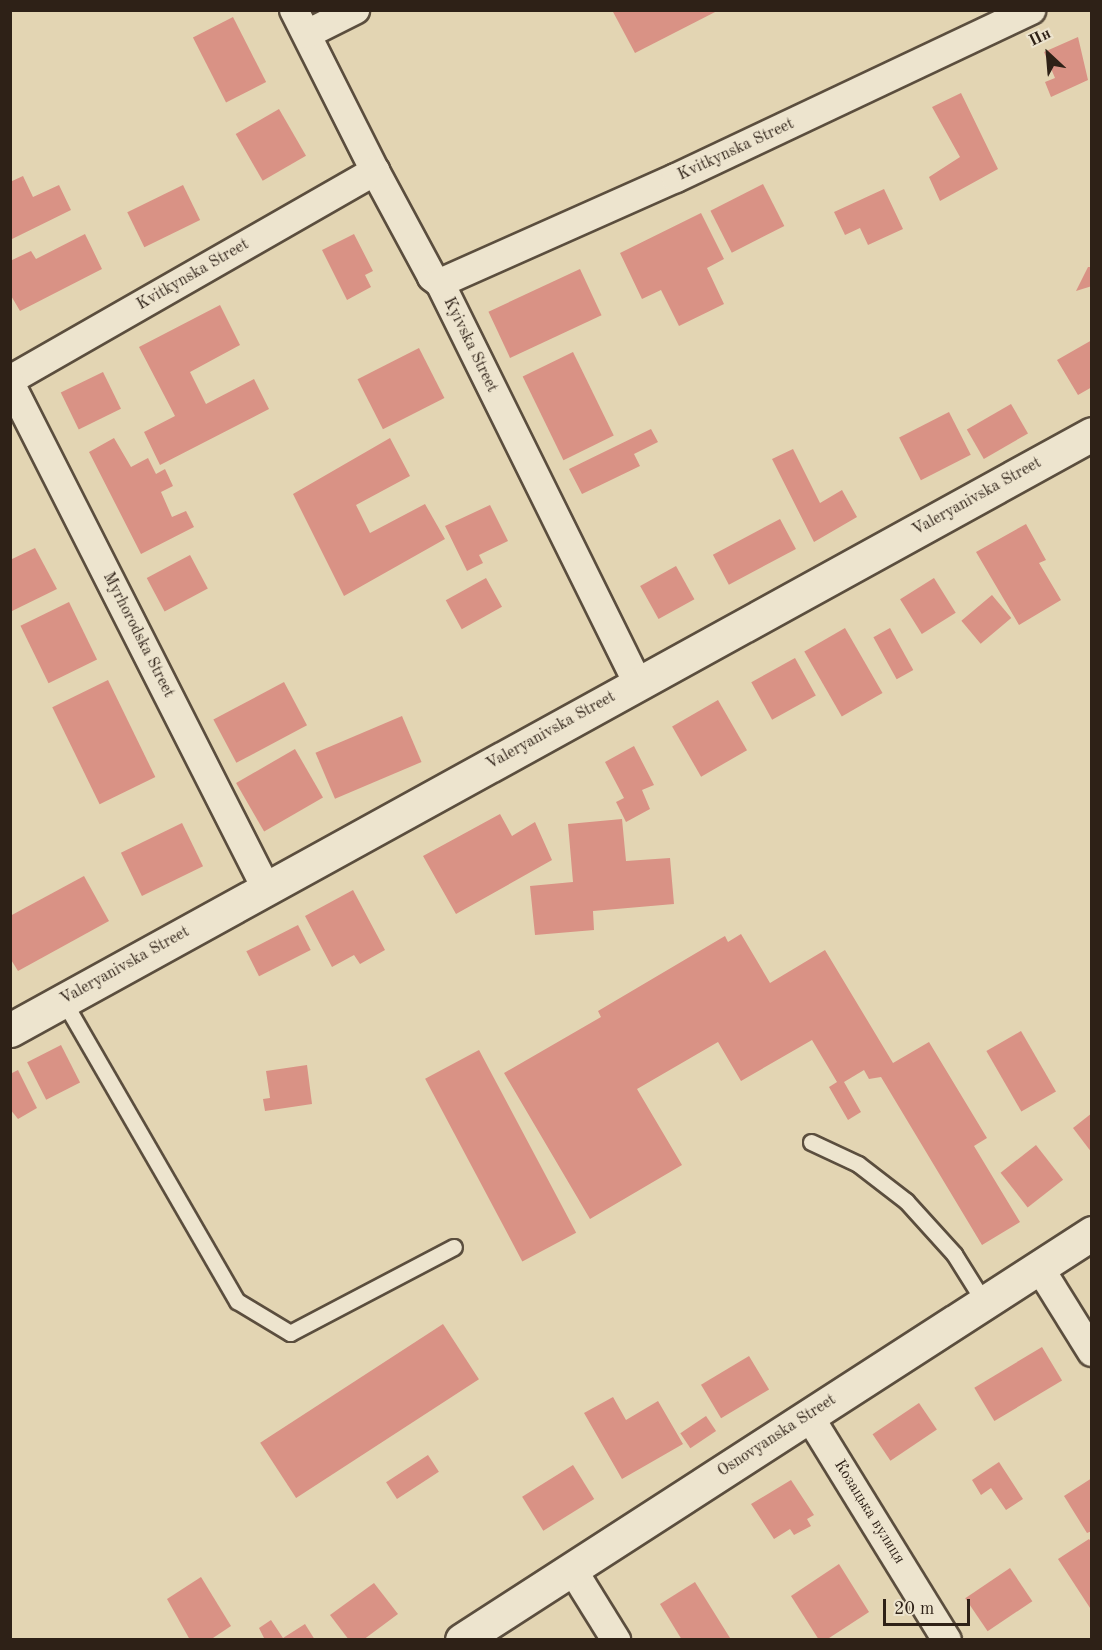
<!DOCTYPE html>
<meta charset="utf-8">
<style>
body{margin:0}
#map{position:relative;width:1102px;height:1650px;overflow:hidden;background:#e3d5b3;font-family:"Old Standard TT",serif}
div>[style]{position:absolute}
.building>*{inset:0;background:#d99285;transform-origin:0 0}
.roads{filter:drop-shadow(2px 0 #5b4e3e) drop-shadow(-2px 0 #5b4e3e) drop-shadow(0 2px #5b4e3e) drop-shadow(0 -2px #5b4e3e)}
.lane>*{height:15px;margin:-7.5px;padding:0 7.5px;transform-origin:7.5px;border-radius:7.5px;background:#ede4ce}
.street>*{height:28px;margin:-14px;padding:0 14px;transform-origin:14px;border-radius:14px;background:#ede4ce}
.secondary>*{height:33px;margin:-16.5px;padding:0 16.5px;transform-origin:16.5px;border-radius:16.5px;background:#ede4ce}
span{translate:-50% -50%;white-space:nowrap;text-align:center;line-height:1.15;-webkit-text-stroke:4.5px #ede4ce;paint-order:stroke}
.street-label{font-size:16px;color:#2e2117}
.frame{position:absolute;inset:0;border:12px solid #2e2117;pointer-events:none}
.north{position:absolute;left:1018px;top:24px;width:60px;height:60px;-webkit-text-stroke:4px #ede4ce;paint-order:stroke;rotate:334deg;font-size:16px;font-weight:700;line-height:24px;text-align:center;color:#2e2117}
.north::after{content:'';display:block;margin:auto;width:21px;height:27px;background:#2e2117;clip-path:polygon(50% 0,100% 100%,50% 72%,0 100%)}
.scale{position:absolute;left:883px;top:1599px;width:87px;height:27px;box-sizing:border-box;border:3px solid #2e2117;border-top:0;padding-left:8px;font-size:18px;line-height:21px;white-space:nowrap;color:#2e2117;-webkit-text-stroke:4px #ede4ce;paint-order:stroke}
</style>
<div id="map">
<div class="building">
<div style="clip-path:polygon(612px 10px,719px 10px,635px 53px)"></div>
<div style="left:233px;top:17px;width:73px;height:45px;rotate:63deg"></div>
<div style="clip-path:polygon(1078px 37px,1088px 80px,1051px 97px,1045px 82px,1055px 78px,1044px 52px)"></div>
<div style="clip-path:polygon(961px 93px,998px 169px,940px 201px,929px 177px,960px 157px,932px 107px)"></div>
<div style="left:279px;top:109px;width:54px;height:50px;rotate:60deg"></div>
<div style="clip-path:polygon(23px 176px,33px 197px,59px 185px,71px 210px,10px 240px,10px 182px)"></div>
<div style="left:763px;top:184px;width:47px;height:59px;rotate:63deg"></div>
<div style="left:183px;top:185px;width:39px;height:62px;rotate:64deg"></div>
<div style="clip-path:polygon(884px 189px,903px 229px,868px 245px,860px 228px,845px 235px,834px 212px)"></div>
<div style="clip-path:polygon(701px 213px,724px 259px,707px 268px,724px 304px,679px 326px,661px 290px,642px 299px,620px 253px)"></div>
<div style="clip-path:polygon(85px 234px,102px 269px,20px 311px,10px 294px,10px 261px,31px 251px,36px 259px)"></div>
<div style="clip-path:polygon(354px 234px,373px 271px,365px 275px,371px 287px,347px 300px,322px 250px)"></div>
<div style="clip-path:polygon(1088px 267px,1092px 267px,1092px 286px,1076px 291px)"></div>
<div style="left:580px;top:269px;width:51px;height:101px;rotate:65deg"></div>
<div style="clip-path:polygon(220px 305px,240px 345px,190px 372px,206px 404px,254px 379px,269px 409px,160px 465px,144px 432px,175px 416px,139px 347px)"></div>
<div style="clip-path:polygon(1092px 340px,1092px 387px,1078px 395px,1057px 360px)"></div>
<div style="left:419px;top:348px;width:56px;height:69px;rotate:63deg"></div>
<div style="left:573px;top:352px;width:93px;height:56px;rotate:64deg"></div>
<div style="left:103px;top:372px;width:41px;height:47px;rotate:64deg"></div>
<div style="left:1011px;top:404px;width:34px;height:51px;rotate:60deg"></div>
<div style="left:949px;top:412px;width:48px;height:56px;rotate:63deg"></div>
<div style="clip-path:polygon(651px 429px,658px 442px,634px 454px,640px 466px,582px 494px,569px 469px)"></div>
<div style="clip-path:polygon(114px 438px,131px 467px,148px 458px,156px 474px,165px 469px,173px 486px,161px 492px,172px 517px,186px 511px,194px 527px,141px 554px,89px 452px)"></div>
<div style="clip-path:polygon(390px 438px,410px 476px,356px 505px,370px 533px,425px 504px,445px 539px,344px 596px,293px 494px)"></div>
<div style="clip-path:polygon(793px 449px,820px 503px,842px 490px,857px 517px,814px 542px,772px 459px)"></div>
<div style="clip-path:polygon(490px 505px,508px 541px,479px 555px,483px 563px,467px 571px,445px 526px)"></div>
<div style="left:780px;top:519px;width:34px;height:76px;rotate:62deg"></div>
<div style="clip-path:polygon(1026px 524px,1046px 560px,1039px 563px,1061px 600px,1019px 625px,976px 552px)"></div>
<div style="clip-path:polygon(35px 548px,57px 589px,10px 612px,10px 560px)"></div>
<div style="left:190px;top:555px;width:38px;height:49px;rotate:62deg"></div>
<div style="left:676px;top:566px;width:38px;height:41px;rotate:61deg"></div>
<div style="left:486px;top:578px;width:33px;height:46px;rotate:61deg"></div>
<div style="left:934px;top:578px;width:41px;height:40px;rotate:58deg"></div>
<div style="left:992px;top:595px;width:30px;height:40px;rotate:50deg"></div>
<div style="left:69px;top:602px;width:64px;height:54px;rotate:64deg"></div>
<div style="left:845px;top:628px;width:75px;height:47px;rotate:60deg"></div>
<div style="left:890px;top:628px;width:48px;height:19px;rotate:61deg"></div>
<div style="left:795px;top:658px;width:43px;height:50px;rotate:61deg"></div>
<div style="left:108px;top:680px;width:108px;height:62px;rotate:64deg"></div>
<div style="left:284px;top:682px;width:49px;height:80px;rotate:62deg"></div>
<div style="left:718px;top:700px;width:58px;height:53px;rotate:60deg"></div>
<div style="left:402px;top:716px;width:50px;height:94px;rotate:67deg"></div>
<div style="clip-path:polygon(634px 746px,654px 785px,642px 790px,650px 809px,626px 822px,616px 802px,624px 798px,605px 762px)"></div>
<div style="left:295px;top:749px;width:56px;height:68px;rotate:60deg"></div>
<div style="clip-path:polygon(500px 814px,512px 836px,535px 822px,552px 860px,456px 914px,423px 856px)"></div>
<div style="clip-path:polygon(622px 819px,626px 861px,670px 858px,674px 904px,593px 911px,594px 930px,535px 935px,530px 886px,573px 882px,568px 824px)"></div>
<div style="left:182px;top:823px;width:48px;height:68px;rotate:64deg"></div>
<div style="clip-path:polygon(84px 876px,109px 921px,18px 971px,10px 958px,10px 916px)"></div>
<div style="clip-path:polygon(353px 890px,385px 950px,360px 964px,354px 955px,332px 967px,305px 916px)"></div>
<div style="left:298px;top:925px;width:28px;height:58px;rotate:63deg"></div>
<div style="clip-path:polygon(741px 934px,770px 983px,825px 950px,893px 1063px,929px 1042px,987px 1138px,974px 1146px,1020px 1222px,982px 1245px,881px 1077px,869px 1079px,864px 1070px,844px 1082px,861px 1112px,848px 1120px,829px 1087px,837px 1082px,812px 1040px,741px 1081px,718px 1042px,637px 1089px,682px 1165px,590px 1219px,504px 1073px,601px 1017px,598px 1011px,725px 936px,728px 942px)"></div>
<div style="left:1021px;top:1031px;width:70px;height:40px;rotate:60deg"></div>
<div style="left:61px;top:1045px;width:42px;height:38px;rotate:63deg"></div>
<div style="left:479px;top:1050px;width:207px;height:61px;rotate:62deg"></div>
<div style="clip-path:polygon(307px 1065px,312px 1104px,265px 1111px,263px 1099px,270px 1098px,266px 1071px)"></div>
<div style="clip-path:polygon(18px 1070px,37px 1108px,18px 1119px,10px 1109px,10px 1074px)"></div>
<div style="clip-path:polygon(1092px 1113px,1092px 1153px,1073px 1128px)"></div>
<div style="left:1036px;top:1145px;width:44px;height:45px;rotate:52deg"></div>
<div style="left:443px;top:1324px;width:66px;height:218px;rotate:57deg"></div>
<div style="left:1042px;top:1347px;width:39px;height:79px;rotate:59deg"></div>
<div style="left:749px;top:1356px;width:39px;height:56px;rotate:59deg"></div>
<div style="clip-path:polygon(613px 1397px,626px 1420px,658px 1401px,683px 1444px,622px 1479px,584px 1413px)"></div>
<div style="left:919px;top:1403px;width:32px;height:56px;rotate:56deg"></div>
<div style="left:706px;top:1416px;width:18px;height:31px;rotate:56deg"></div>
<div style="left:428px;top:1455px;width:20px;height:50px;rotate:57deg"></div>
<div style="clip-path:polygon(999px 1462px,1023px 1499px,1006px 1510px,991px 1488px,981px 1495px,972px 1480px)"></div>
<div style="left:573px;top:1465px;width:40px;height:60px;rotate:58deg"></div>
<div style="clip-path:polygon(1092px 1478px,1092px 1531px,1087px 1533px,1064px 1496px)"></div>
<div style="clip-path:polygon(791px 1480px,814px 1515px,807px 1519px,811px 1526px,794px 1535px,790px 1529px,774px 1539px,751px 1504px)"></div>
<div style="clip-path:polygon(1089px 1539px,1092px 1543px,1092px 1611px,1058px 1559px)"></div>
<div style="clip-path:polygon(839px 1564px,869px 1612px,826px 1640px,819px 1640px,791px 1596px)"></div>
<div style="left:1010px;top:1568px;width:40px;height:54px;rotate:56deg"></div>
<div style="clip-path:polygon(201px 1577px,231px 1626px,210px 1640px,190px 1640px,167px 1599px)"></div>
<div style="clip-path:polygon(695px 1582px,730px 1638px,727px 1640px,682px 1640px,660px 1604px)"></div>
<div style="clip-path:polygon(374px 1583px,398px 1614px,363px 1640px,349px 1640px,330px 1615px)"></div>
<div style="clip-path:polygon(271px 1620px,283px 1638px,305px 1624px,315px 1640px,265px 1640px,259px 1628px)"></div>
</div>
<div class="roads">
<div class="lane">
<div style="left:63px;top:1000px;width:348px;rotate:60deg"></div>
<div style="left:237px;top:1301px;width:62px;rotate:31.1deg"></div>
<div style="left:290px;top:1333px;width:185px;rotate:-27.7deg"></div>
<div style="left:811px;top:1142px;width:52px;rotate:25.1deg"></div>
<div style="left:858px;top:1164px;width:61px;rotate:37.6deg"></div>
<div style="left:906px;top:1201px;width:72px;rotate:47.8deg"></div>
<div style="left:954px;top:1254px;width:57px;rotate:58deg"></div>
</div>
<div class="street">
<div style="left:294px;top:10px;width:180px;rotate:63.3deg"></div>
<div style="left:375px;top:171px;width:120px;rotate:61.7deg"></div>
<div style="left:432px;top:277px;width:10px;rotate:37deg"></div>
<div style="left:440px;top:283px;width:447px;rotate:63.7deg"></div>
<div style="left:307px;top:34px;width:54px;rotate:-26.6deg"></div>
<div style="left:440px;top:283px;width:258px;rotate:-24deg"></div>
<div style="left:676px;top:178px;width:393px;rotate:-25.3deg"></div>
<div style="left:10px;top:380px;width:421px;rotate:-29.8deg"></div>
<div style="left:10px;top:383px;width:566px;rotate:63.12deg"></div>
<div style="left:1039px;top:1267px;width:100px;rotate:58.1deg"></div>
<div style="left:809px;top:1416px;width:263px;rotate:58.4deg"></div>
<div style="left:572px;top:1569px;width:84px;rotate:58.2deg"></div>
</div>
<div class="secondary">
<div style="left:10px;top:1030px;width:1235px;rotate:-28.85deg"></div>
<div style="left:462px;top:1640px;width:750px;rotate:-32.86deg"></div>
</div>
</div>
<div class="street-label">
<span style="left:736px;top:150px;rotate:-25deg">Kvitkynska Street</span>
<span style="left:193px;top:275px;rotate:-30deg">Kvitkynska Street</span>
<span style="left:470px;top:345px;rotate:64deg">Kyivska Street</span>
<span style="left:977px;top:497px;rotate:-29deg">Valeryanivska Street</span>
<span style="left:138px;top:635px;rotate:63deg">Myrhorodska Street</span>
<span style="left:551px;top:731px;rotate:-29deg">Valeryanivska Street</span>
<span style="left:125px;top:966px;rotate:-29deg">Valeryanivska Street</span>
<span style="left:777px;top:1436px;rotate:-33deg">Osnovyanska Street</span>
<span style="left:869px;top:1512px;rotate:58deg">Козацька вулиця</span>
</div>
<div class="frame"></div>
<div class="north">Пн</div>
<div class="scale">20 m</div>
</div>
